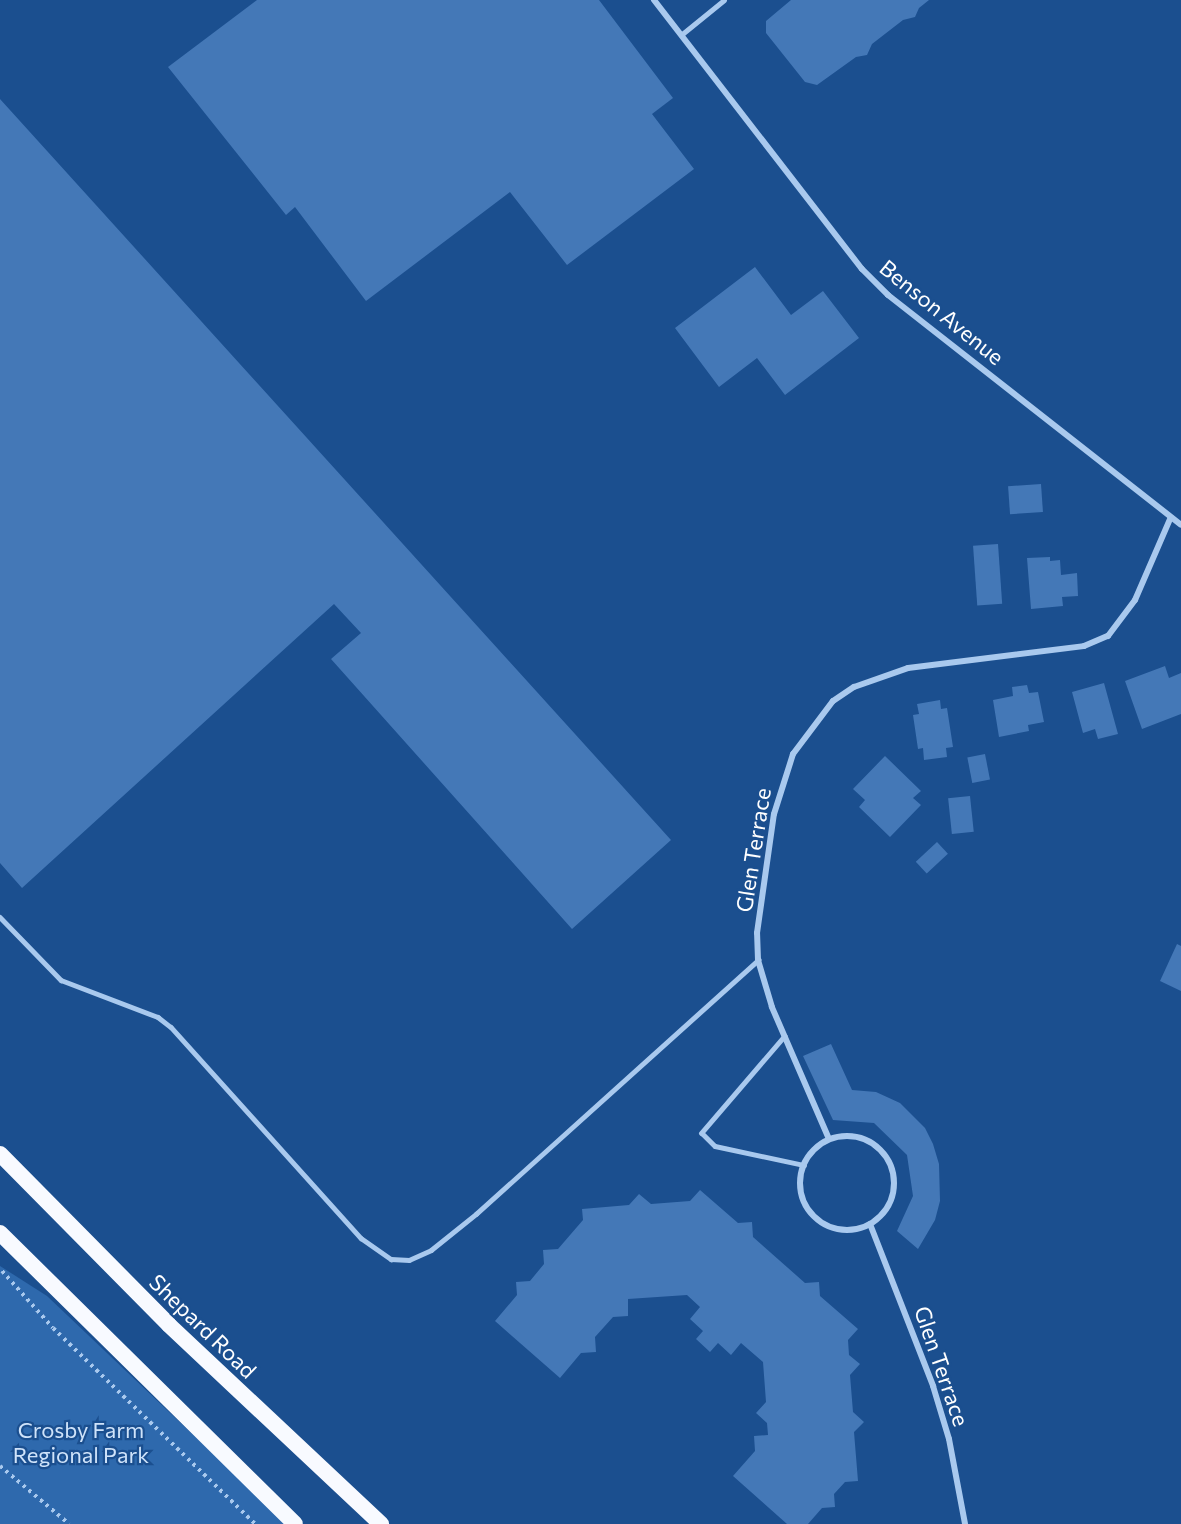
<!DOCTYPE html>
<style>
body{margin:0}
#map{position:relative;width:1181px;height:1524px;overflow:hidden;background:#1b4f8f;font-family:Commissioner,sans-serif}
div>[style]{position:absolute}
.green>*{inset:0;background:#2e69ad}
.building>*{inset:0;background:#4478b7;transform-origin:0 0}
.path>*{height:4px;margin-top:-2px;transform-origin:0;background:repeating-linear-gradient(90deg,#a9c9ee 0 3px,transparent 0 7.5px)}
.service>*{height:4.5px;margin:-2.25px;padding:0 2.25px;transform-origin:2.25px;border-radius:2.25px;background:#a9c9ee}
.minor>*{height:6px;margin:-3px;padding:0 3px;transform-origin:3px;border-radius:3px;background:#a9c9ee}
.minor>.ring{margin:-3px;padding:0;box-sizing:content-box;background:none;border:6px solid #a9c9ee;border-radius:50%}
.trunk>*{height:16px;margin:-8px;padding:0 8px;transform-origin:8px;border-radius:8px;background:#f8faff}
span{translate:-50% -50%;white-space:nowrap;text-align:center;line-height:1.15;-webkit-text-stroke:4.5px #1b4f8f;paint-order:stroke}
.street-label{font-size:22px;color:#fff}
.park-label{font-size:22px;color:#cfe3fa}
</style>
<div id="map">
<div class="green">
<div style="clip-path:polygon(0 1266px,47px 1296px,287px 1524px,0 1524px)"></div>
</div>
<div class="building">
<div style="clip-path:polygon(257px 0,599px 0,673px 98px,652px 114px,694px 169px,567px 265px,510px 192px,366px 301px,295px 207px,286px 215px,168px 67px)"></div>
<div style="clip-path:polygon(791px 0,929px 0,919px 8px,915px 17px,903px 20px,872px 44px,867px 55px,856px 57px,817px 85px,805px 82px,766px 33px,766px 21px)"></div>
<div style="clip-path:polygon(0 99px,671px 840px,572px 929px,331px 659px,361px 633px,334px 604px,22px 888px,0 863px)"></div>
<div style="clip-path:polygon(755px 267px,791px 315px,823px 291px,859px 338px,785px 395px,757px 358px,719px 387px,675px 328px)"></div>
<div style="left:1041px;top:484px;width:28px;height:33px;rotate:86deg"></div>
<div style="left:998px;top:544px;width:60px;height:25px;rotate:86deg"></div>
<div style="clip-path:polygon(1050px 557px,1050px 561px,1060px 560px,1061px 575px,1077px 573px,1078px 596px,1062px 597px,1063px 606px,1031px 609px,1027px 558px)"></div>
<div style="clip-path:polygon(1165px 666px,1169px 678px,1181px 673px,1181px 714px,1142px 729px,1125px 681px)"></div>
<div style="clip-path:polygon(1104px 683px,1118px 734px,1098px 739px,1095px 729px,1083px 733px,1072px 692px)"></div>
<div style="clip-path:polygon(1027px 685px,1029px 693px,1038px 692px,1044px 722px,1028px 725px,1029px 731px,999px 737px,993px 700px,1013px 696px,1012px 687px)"></div>
<div style="clip-path:polygon(940px 700px,941px 709px,947px 708px,953px 747px,946px 748px,947px 757px,924px 760px,923px 748px,918px 749px,913px 715px,919px 714px,917px 704px)"></div>
<div style="left:985px;top:754px;width:26px;height:18px;rotate:79deg"></div>
<div style="clip-path:polygon(885px 756px,921px 791px,913px 798px,921px 805px,890px 837px,859px 807px,865px 800px,853px 789px)"></div>
<div style="left:970px;top:796px;width:36px;height:22px;rotate:84deg"></div>
<div style="left:937px;top:842px;width:16px;height:29px;rotate:47deg"></div>
<div style="clip-path:polygon(1177px 944px,1181px 946px,1181px 991px,1160px 981px)"></div>
<div style="clip-path:polygon(831px 1044px,852px 1090px,876px 1092px,900px 1103px,925px 1128px,933px 1144px,939px 1164px,940px 1201px,935px 1220px,918px 1249px,897px 1231px,913px 1196px,907px 1155px,874px 1123px,833px 1120px,803px 1056px)"></div>
<div style="clip-path:polygon(700px 1190px,738px 1223px,752px 1222px,753px 1237px,805px 1283px,819px 1282px,820px 1296px,858px 1329px,848px 1340px,849px 1355px,860px 1364px,850px 1375px,853px 1412px,864px 1422px,854px 1432px,858px 1481px,845px 1482px,834px 1494px,835px 1507px,822px 1508px,808px 1524px,787px 1524px,733px 1476px,755px 1451px,754px 1436px,768px 1435px,767px 1423px,756px 1413px,766px 1402px,763px 1362px,741px 1343px,731px 1355px,718px 1343px,710px 1352px,696px 1339px,703px 1331px,690px 1319px,700px 1307px,687px 1295px,628px 1299px,628px 1316px,613px 1317px,595px 1337px,596px 1352px,581px 1353px,560px 1378px,495px 1321px,517px 1295px,516px 1282px,530px 1281px,544px 1264px,543px 1250px,558px 1249px,583px 1220px,582px 1209px,629px 1205px,639px 1194px,651px 1204px,690px 1201px)"></div>
</div>
<div class="path">
<div style="left:2px;top:1271px;width:76px;rotate:48.2deg"></div>
<div style="left:53px;top:1328px;width:281px;rotate:44.1deg"></div>
<div style="left:0;top:1466px;width:90px;rotate:40deg"></div>
</div>
<div class="service">
<div style="left:681px;top:35px;width:55px;rotate:-39.1deg"></div>
<div style="left:0;top:917px;width:88px;rotate:45.9deg"></div>
<div style="left:61px;top:980px;width:104px;rotate:20.9deg"></div>
<div style="left:158px;top:1017px;width:16px;rotate:38deg"></div>
<div style="left:171px;top:1027px;width:284px;rotate:48deg"></div>
<div style="left:361px;top:1238px;width:37px;rotate:35deg"></div>
<div style="left:391px;top:1259px;width:18px;rotate:3deg"></div>
<div style="left:409px;top:1260px;width:24px;rotate:-24deg"></div>
<div style="left:431px;top:1250px;width:58px;rotate:-38.7deg"></div>
<div style="left:476px;top:1214px;width:380px;rotate:-42deg"></div>
<div style="left:785px;top:1036px;width:128px;rotate:130.6deg"></div>
<div style="left:702px;top:1133px;width:18px;rotate:45deg"></div>
<div style="left:715px;top:1146px;width:91px;rotate:12.1deg"></div>
</div>
<div class="minor">
<div style="left:654px;top:0;width:340px;rotate:52.3deg"></div>
<div style="left:862px;top:269px;width:37px;rotate:45deg"></div>
<div style="left:888px;top:295px;width:372px;rotate:38.1deg"></div>
<div class="ring" style="left:800px;top:1136px;width:88px;height:88px"></div>
<div style="left:829px;top:1139px;width:144px;rotate:-113.4deg"></div>
<div style="left:772px;top:1007px;width:49px;rotate:-106.6deg"></div>
<div style="left:758px;top:960px;width:27px;rotate:-92deg"></div>
<div style="left:757px;top:933px;width:120px;rotate:-81.9deg"></div>
<div style="left:774px;top:814px;width:63px;rotate:-72.4deg"></div>
<div style="left:793px;top:754px;width:66px;rotate:-53deg"></div>
<div style="left:833px;top:701px;width:25px;rotate:-34deg"></div>
<div style="left:854px;top:687px;width:57px;rotate:-19.4deg"></div>
<div style="left:908px;top:668px;width:177px;rotate:-7.1deg"></div>
<div style="left:1084px;top:646px;width:26px;rotate:-23deg"></div>
<div style="left:1108px;top:636px;width:45px;rotate:-53.1deg"></div>
<div style="left:1135px;top:600px;width:90px;rotate:-66.6deg"></div>
<div style="left:870px;top:1224px;width:174px;rotate:68.7deg"></div>
<div style="left:933px;top:1386px;width:55px;rotate:73.2deg"></div>
<div style="left:949px;top:1439px;width:86px;rotate:79.3deg"></div>
</div>
<div class="trunk">
<div style="left:0;top:1154px;width:240px;rotate:45.3deg"></div>
<div style="left:169px;top:1325px;width:291px;rotate:43.2deg"></div>
<div style="left:0;top:1233px;width:414px;rotate:44.6deg"></div>
</div>
<div class="street-label">
<span style="left:942px;top:312px;rotate:39deg">Benson Avenue</span>
<span style="left:753px;top:850px;rotate:-81deg">Glen Terrace</span>
<span style="left:203px;top:1326px;rotate:44deg">Shepard Road</span>
<span style="left:942px;top:1366px;rotate:71deg">Glen Terrace</span>
</div>
<div class="park-label">
<span style="left:81px;top:1442px">Crosby Farm<br>Regional Park</span>
</div>
</div>
